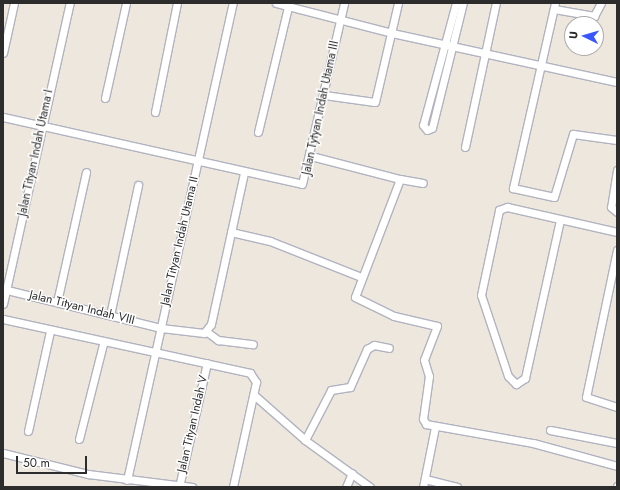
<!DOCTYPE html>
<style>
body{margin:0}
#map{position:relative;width:620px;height:490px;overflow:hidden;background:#eee7dd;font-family:Jost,sans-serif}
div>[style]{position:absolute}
.roads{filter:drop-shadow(1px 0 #b1b3c0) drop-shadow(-1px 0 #b1b3c0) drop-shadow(0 1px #b1b3c0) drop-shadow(0 -1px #b1b3c0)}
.street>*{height:7px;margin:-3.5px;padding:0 3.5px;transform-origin:3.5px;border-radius:3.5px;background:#fff}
span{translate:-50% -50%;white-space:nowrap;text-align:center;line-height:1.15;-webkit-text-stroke:3px #fff;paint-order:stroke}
.street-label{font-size:12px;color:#2c2c2c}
.frame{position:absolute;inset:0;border:4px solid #2c2c2c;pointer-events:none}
.north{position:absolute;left:564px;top:16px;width:40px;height:40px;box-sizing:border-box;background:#fff;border:1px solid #ababab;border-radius:50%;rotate:275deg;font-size:11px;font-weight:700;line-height:16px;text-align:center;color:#2c2c2c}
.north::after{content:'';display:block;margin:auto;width:14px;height:18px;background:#3957ff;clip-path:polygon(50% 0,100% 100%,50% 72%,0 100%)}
.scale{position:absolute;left:16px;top:456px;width:71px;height:18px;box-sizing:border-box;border:2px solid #2c2c2c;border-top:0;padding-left:5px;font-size:12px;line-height:14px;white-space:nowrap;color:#2c2c2c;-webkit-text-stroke:3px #fff;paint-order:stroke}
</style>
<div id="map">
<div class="roads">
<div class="street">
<div style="left:276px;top:3px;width:120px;rotate:14.5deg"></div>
<div style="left:392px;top:33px;width:230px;rotate:12.3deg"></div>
<div style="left:456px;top:3px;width:126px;rotate:105.1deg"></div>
<div style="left:423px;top:125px;width:6px;rotate:51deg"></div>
<div style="left:427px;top:130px;width:5px;rotate:-22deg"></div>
<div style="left:432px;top:128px;width:129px;rotate:-76.1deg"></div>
<div style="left:555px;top:3px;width:190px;rotate:102.8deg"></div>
<div style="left:513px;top:188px;width:42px;rotate:12.4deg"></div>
<div style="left:554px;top:197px;width:66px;rotate:-73.2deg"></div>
<div style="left:573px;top:134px;width:44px;rotate:7.8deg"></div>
<div style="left:554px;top:9px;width:41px;rotate:9.9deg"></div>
<div style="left:594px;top:16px;width:15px;rotate:-62deg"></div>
<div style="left:3px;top:53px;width:51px;rotate:-77.6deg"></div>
<div style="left:324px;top:95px;width:51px;rotate:7.8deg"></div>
<div style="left:375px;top:102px;width:102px;rotate:-76.9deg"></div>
<div style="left:105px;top:98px;width:97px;rotate:-77.5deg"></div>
<div style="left:155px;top:112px;width:111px;rotate:-78.6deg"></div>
<div style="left:3px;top:117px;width:306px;rotate:12.6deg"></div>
<div style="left:302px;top:184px;width:186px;rotate:-76.9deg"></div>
<div style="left:258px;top:132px;width:133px;rotate:-76.5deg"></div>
<div style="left:465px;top:147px;width:147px;rotate:-77.9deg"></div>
<div style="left:311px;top:156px;width:92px;rotate:14.5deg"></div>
<div style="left:400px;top:179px;width:126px;rotate:110.9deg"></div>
<div style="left:355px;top:297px;width:43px;rotate:26deg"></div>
<div style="left:394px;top:316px;width:44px;rotate:13.1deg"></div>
<div style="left:437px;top:326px;width:36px;rotate:111deg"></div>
<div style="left:424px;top:360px;width:17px;rotate:73deg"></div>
<div style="left:429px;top:376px;width:43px;rotate:97.9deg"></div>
<div style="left:423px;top:419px;width:6px;rotate:59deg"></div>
<div style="left:426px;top:424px;width:109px;rotate:10.1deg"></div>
<div style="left:533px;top:443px;width:87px;rotate:15.3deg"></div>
<div style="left:617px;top:170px;width:37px;rotate:99deg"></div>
<div style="left:611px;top:207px;width:8px;rotate:40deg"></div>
<div style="left:400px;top:179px;width:23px;rotate:10deg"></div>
<div style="left:560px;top:220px;width:162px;rotate:102.5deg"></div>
<div style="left:525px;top:378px;width:11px;rotate:146deg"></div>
<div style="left:516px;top:384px;width:11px;rotate:-135deg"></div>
<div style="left:508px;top:376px;width:85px;rotate:-108.4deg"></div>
<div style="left:481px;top:295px;width:87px;rotate:-78deg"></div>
<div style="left:499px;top:210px;width:9px;rotate:-21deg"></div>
<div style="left:507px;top:207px;width:113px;rotate:12.8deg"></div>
<div style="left:231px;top:232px;width:40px;rotate:13deg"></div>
<div style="left:270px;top:241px;width:98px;rotate:21.6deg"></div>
<div style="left:617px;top:250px;width:150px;rotate:101.9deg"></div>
<div style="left:586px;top:397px;width:33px;rotate:18deg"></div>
<div style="left:3px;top:289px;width:163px;rotate:13.9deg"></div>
<div style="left:161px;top:328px;width:43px;rotate:6.6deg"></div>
<div style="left:204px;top:333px;width:11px;rotate:-52deg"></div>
<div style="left:211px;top:324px;width:155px;rotate:-77.7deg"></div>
<div style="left:57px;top:302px;width:133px;rotate:-77.4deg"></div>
<div style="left:3px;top:304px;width:308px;rotate:-77.5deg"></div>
<div style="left:110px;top:315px;width:133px;rotate:-77.8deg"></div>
<div style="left:3px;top:319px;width:253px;rotate:12.3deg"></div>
<div style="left:250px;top:373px;width:11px;rotate:56deg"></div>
<div style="left:256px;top:382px;width:107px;rotate:102.4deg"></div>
<div style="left:207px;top:332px;width:14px;rotate:36deg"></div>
<div style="left:218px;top:340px;width:35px;rotate:7deg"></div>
<div style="left:254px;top:395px;width:68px;rotate:41.4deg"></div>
<div style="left:305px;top:440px;width:80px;rotate:35.9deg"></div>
<div style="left:550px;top:430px;width:68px;rotate:11deg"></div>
<div style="left:28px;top:431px;width:102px;rotate:-77.6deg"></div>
<div style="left:79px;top:439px;width:98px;rotate:-75.8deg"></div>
<div style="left:305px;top:440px;width:56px;rotate:-62.5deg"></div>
<div style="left:331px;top:390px;width:19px;rotate:-9deg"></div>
<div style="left:350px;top:387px;width:42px;rotate:-65.9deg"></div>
<div style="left:367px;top:349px;width:8px;rotate:-30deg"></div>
<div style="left:374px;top:345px;width:15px;rotate:11deg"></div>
<div style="left:3px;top:453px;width:88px;rotate:13.9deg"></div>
<div style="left:88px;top:474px;width:105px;rotate:7.1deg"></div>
<div style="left:425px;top:479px;width:33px;rotate:14deg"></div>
<div style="left:127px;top:480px;width:489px;rotate:-77.5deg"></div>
<div style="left:179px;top:487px;width:127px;rotate:-77.3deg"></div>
<div style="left:346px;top:487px;width:15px;rotate:-67deg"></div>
<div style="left:423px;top:487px;width:61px;rotate:-78.7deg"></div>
<div style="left:617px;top:487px;width:1px;rotate:-90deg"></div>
</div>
</div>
<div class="street-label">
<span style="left:321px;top:108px;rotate:-78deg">Jalan Tytyan Indah Utama III</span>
<span style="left:36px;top:153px;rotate:-78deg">Jalan Tityan Indah Utama I</span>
<span style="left:180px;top:241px;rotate:-77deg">Jalan Tityan Indah Utama II</span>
<span style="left:82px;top:308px;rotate:14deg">Jalan Tityan Indah VIII</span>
<span style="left:193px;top:424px;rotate:-77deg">Jalan Tityan Indah V</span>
</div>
<div class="frame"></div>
<div class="north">U</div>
<div class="scale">50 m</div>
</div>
